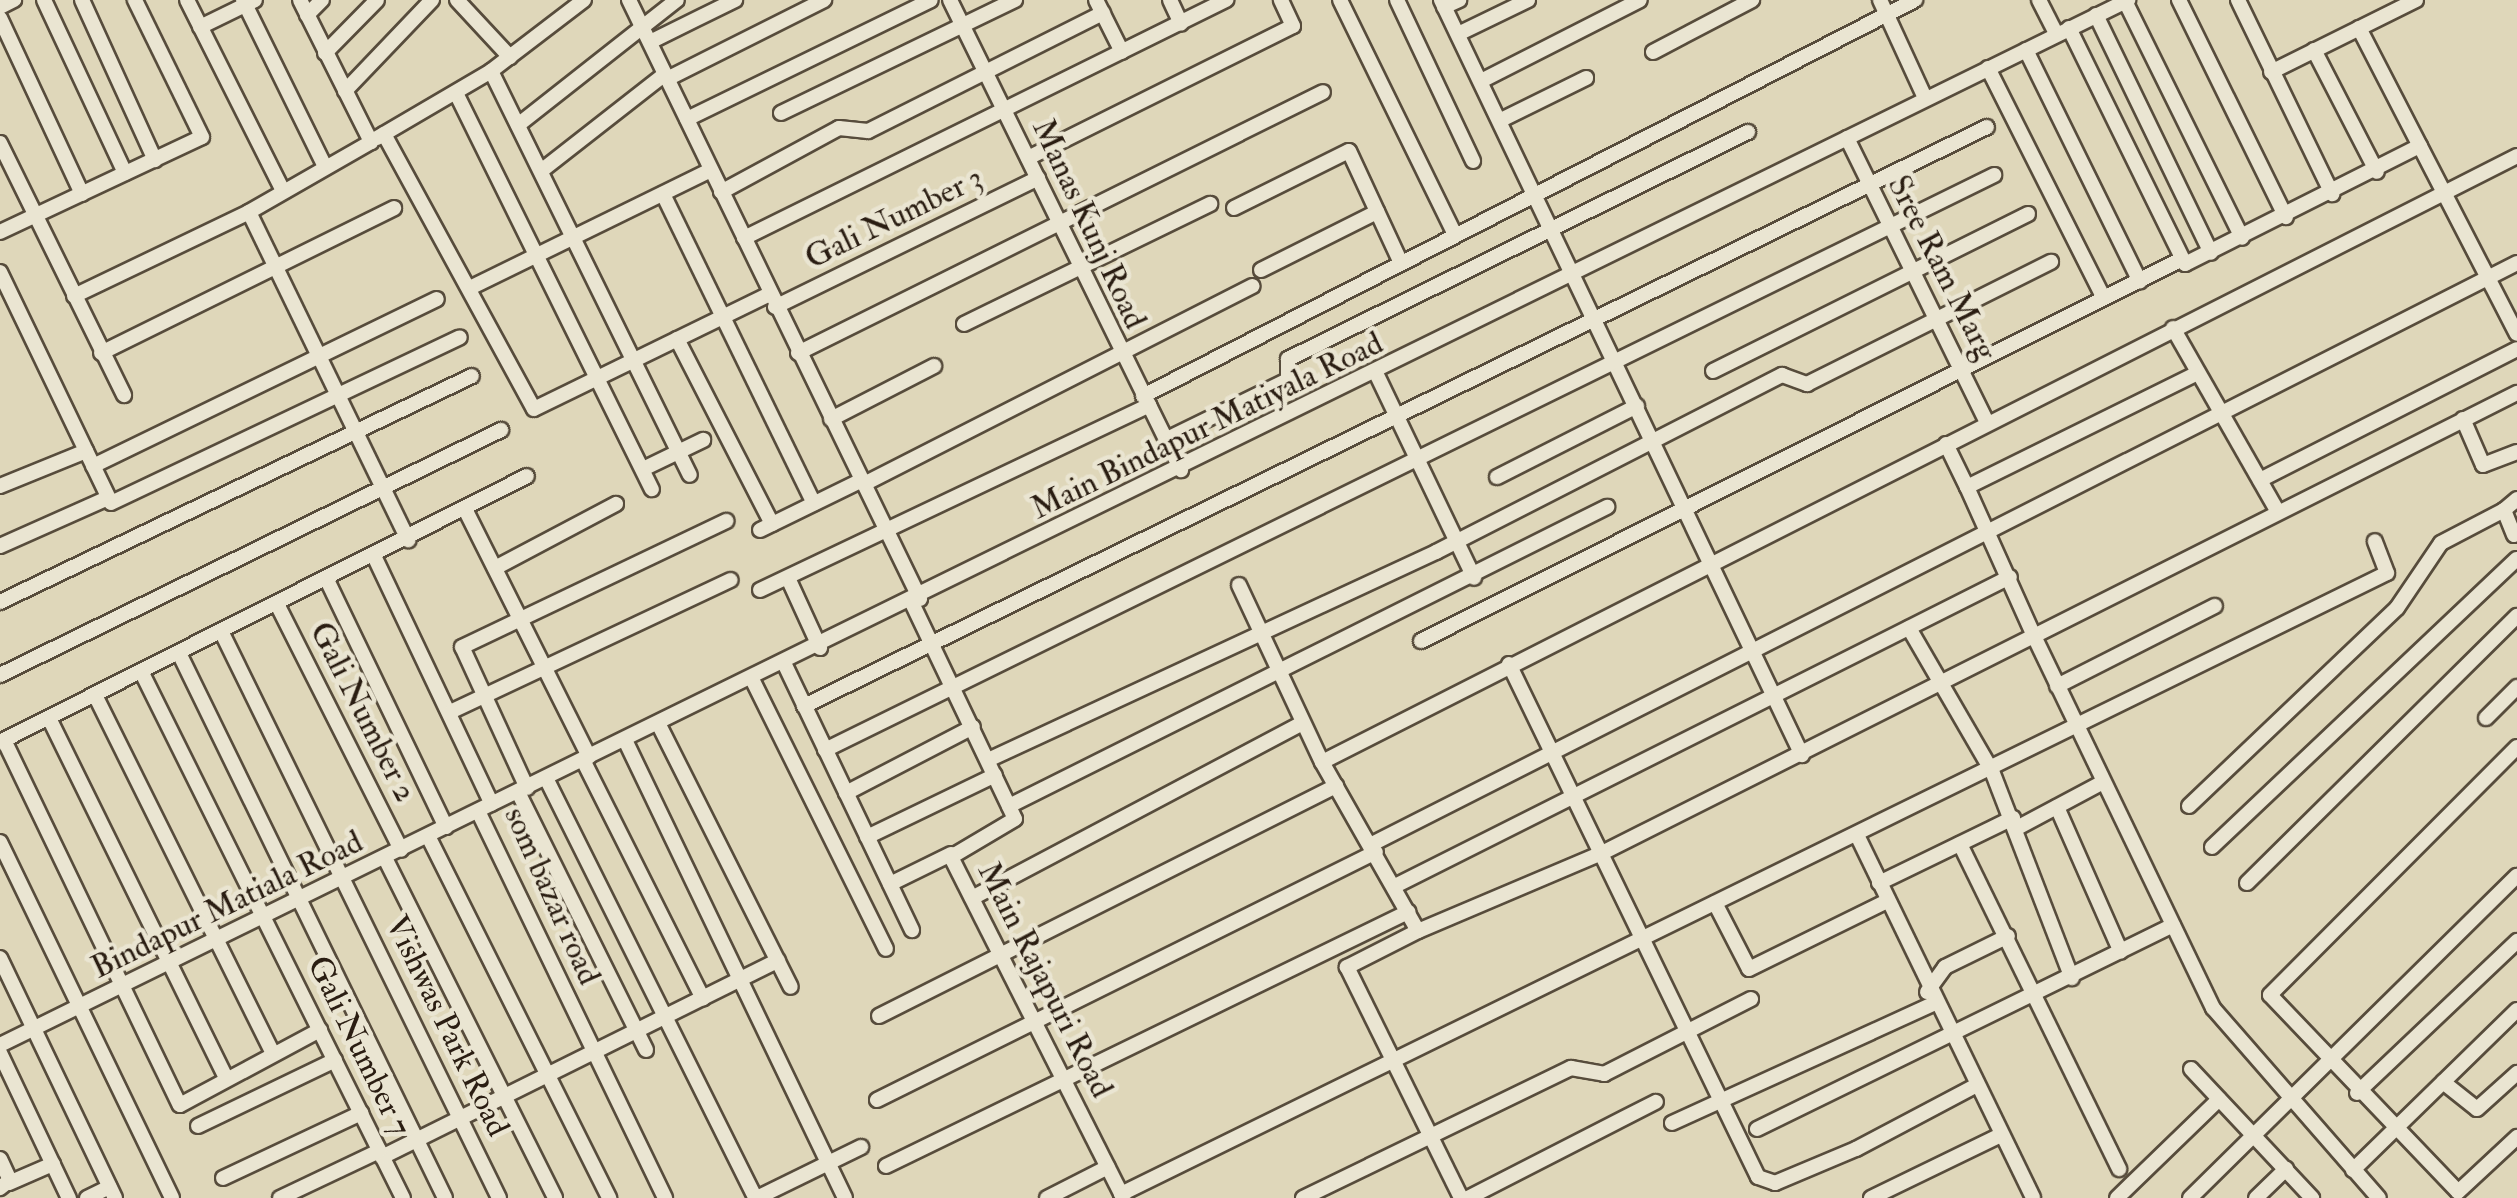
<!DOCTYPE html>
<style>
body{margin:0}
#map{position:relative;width:2517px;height:1198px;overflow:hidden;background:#dfd7ba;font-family:"IM FELL Double Pica",serif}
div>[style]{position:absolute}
.roads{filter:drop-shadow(2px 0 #574c3c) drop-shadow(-2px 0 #574c3c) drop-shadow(0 2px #574c3c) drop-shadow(0 -2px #574c3c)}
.street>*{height:14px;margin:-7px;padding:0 7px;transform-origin:7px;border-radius:7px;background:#eae5d2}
span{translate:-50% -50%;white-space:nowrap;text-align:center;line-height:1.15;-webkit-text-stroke:9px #eae5d2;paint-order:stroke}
.street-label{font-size:32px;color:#2a1d12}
</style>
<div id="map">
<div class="roads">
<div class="street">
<div style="left:44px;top:0;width:191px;rotate:64.9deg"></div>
<div style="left:82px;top:0;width:176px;rotate:65.5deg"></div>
<div style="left:187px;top:0;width:214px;rotate:63.3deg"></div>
<div style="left:243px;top:0;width:186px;rotate:63.8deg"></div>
<div style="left:300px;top:0;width:159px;rotate:63.4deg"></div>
<div style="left:371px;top:142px;width:141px;rotate:150.2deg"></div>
<div style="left:249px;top:212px;width:365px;rotate:64.1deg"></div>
<div style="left:457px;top:0;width:78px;rotate:47.1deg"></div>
<div style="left:629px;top:0;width:666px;rotate:64.09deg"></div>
<div style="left:950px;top:0;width:524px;rotate:63.83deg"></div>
<div style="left:1096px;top:0;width:58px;rotate:63.4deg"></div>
<div style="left:1170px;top:0;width:26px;rotate:65deg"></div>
<div style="left:1340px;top:0;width:262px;rotate:63.9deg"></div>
<div style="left:1397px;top:0;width:178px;rotate:64.7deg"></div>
<div style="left:1441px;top:0;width:837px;rotate:64.45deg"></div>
<div style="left:1880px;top:0;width:108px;rotate:65.3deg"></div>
<div style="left:2039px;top:0;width:38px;rotate:63deg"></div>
<div style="left:2179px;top:0;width:242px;rotate:63.8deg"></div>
<div style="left:2238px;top:0;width:216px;rotate:64.1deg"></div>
<div style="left:2125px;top:1px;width:264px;rotate:63.7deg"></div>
<div style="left:0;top:7px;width:16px;rotate:-27deg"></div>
<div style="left:1444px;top:7px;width:17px;rotate:-25deg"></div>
<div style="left:307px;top:15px;width:21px;rotate:-45deg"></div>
<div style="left:2096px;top:15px;width:264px;rotate:64.2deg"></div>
<div style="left:0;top:18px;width:194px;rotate:65deg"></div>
<div style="left:200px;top:27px;width:61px;rotate:-26.1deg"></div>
<div style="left:2069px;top:28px;width:263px;rotate:63.8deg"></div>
<div style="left:2185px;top:264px;width:263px;rotate:-26.7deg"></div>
<div style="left:2359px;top:28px;width:344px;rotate:62.7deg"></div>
<div style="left:1458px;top:34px;width:78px;rotate:-25.9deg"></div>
<div style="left:650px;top:42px;width:95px;rotate:-26.3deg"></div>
<div style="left:2026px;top:50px;width:258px;rotate:63.8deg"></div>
<div style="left:2314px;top:50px;width:137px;rotate:62.7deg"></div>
<div style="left:1653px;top:52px;width:112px;rotate:-27.7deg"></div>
<div style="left:325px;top:53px;width:74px;rotate:-45.5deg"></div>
<div style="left:1988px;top:68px;width:256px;rotate:63.3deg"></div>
<div style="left:491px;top:71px;width:450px;rotate:63.8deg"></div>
<div style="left:2271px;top:72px;width:162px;rotate:-26.4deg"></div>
<div style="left:667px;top:79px;width:176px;rotate:-26.7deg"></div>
<div style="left:1481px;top:81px;width:178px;rotate:-27deg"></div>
<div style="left:345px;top:91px;width:126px;rotate:-46.3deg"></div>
<div style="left:456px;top:93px;width:442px;rotate:63.7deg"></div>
<div style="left:781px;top:113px;width:260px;rotate:-25.8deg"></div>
<div style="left:687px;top:119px;width:271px;rotate:-26deg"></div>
<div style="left:1501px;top:120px;width:95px;rotate:-26.3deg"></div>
<div style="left:518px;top:125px;width:202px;rotate:-38.2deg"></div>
<div style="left:384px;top:134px;width:313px;rotate:61.4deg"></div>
<div style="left:534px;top:409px;width:263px;rotate:-26deg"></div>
<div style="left:377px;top:138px;width:132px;rotate:-30.4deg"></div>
<div style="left:491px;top:71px;width:117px;rotate:-37.4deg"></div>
<div style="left:1847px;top:138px;width:317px;rotate:63.8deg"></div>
<div style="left:0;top:143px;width:281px;rotate:63.8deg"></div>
<div style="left:1028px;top:158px;width:296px;rotate:-26.5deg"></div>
<div style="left:1293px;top:26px;width:29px;rotate:-115deg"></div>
<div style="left:541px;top:171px;width:157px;rotate:-38deg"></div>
<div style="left:721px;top:192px;width:134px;rotate:-28.5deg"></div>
<div style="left:839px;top:128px;width:29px;rotate:6deg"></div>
<div style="left:868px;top:131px;width:263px;rotate:-26.7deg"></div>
<div style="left:663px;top:194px;width:344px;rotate:64deg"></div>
<div style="left:1234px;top:208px;width:128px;rotate:-26.4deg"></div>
<div style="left:1349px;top:151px;width:121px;rotate:65.1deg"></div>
<div style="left:0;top:232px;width:223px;rotate:-25.2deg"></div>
<div style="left:202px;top:137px;width:153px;rotate:-116.1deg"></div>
<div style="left:744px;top:238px;width:538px;rotate:-26.28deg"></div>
<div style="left:1261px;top:270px;width:130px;rotate:-26.6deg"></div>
<div style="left:0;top:272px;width:256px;rotate:64.3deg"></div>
<div style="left:111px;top:503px;width:386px;rotate:-25.4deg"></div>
<div style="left:472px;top:287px;width:266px;rotate:-26.1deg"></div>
<div style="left:74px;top:296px;width:194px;rotate:-25.6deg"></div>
<div style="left:775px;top:307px;width:293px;rotate:-26.1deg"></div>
<div style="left:964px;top:324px;width:274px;rotate:-26deg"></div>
<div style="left:2173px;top:328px;width:212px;rotate:60.3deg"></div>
<div style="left:677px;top:339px;width:208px;rotate:62.8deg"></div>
<div style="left:101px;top:353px;width:327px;rotate:-26.3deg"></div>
<div style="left:798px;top:353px;width:586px;rotate:-26.43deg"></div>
<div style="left:1713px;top:371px;width:352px;rotate:-26.5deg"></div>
<div style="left:1376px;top:373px;width:227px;rotate:64.4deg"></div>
<div style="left:1143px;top:396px;width:868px;rotate:-27.16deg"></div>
<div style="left:831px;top:419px;width:116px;rotate:-27.2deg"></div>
<div style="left:2463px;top:419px;width:50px;rotate:66.5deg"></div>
<div style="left:2483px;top:465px;width:36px;rotate:-21deg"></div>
<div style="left:1167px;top:439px;width:135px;rotate:-26deg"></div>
<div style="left:1288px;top:380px;width:21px;rotate:-90deg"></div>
<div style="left:1288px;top:359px;width:513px;rotate:-26.27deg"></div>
<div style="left:1946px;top:444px;width:48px;rotate:64deg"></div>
<div style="left:1967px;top:487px;width:255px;rotate:-26.3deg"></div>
<div style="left:93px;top:466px;width:382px;rotate:-25.9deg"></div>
<div style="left:643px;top:469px;width:67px;rotate:-25.8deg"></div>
<div style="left:1497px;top:477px;width:157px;rotate:-26.9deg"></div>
<div style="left:2260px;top:480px;width:288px;rotate:-27deg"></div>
<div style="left:864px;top:484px;width:436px;rotate:-27deg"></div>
<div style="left:0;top:486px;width:93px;rotate:-22.1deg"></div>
<div style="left:1967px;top:487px;width:163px;rotate:65.8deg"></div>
<div style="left:2034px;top:636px;width:541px;rotate:-26.71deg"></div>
<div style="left:465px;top:509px;width:277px;rotate:63.4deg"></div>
<div style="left:760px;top:530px;width:114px;rotate:-26.1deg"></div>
<div style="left:2514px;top:535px;width:27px;rotate:-112deg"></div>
<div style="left:2504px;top:510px;width:17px;rotate:-40deg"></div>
<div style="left:0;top:546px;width:118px;rotate:-24deg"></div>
<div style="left:375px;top:558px;width:272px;rotate:64.6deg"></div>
<div style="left:495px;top:568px;width:137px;rotate:-27.9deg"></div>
<div style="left:788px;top:578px;width:77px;rotate:65.4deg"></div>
<div style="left:328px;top:582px;width:272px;rotate:64.3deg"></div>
<div style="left:1239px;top:585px;width:195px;rotate:64.9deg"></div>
<div style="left:1322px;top:762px;width:194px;rotate:60.4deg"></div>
<div style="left:1418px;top:931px;width:80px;rotate:153.1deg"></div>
<div style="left:1347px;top:967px;width:258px;rotate:63.7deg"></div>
<div style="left:760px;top:590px;width:431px;rotate:-25.4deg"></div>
<div style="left:0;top:602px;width:523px;rotate:-25.59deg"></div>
<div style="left:912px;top:603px;width:239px;rotate:64.5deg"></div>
<div style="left:1015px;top:819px;width:74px;rotate:149.3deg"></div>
<div style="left:951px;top:857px;width:382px;rotate:63.2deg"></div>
<div style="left:278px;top:606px;width:273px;rotate:63.2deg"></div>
<div style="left:1909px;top:628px;width:165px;rotate:59.9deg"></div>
<div style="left:1992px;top:771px;width:222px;rotate:68.9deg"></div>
<div style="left:222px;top:633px;width:629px;rotate:63.88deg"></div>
<div style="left:1421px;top:641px;width:851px;rotate:-26.66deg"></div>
<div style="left:179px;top:653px;width:606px;rotate:63.98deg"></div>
<div style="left:1509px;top:664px;width:570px;rotate:64.11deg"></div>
<div style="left:1758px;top:1177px;width:18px;rotate:19deg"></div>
<div style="left:1775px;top:1183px;width:88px;rotate:-22.8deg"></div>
<div style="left:1856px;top:1149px;width:135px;rotate:-27.9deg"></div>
<div style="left:785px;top:665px;width:294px;rotate:64.4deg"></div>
<div style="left:142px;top:673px;width:586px;rotate:63.57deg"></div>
<div style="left:0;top:675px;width:558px;rotate:-26.06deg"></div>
<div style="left:753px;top:681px;width:299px;rotate:63.6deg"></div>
<div style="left:2057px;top:686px;width:177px;rotate:-26.9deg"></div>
<div style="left:95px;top:695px;width:401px;rotate:63.6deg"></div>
<div style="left:804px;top:706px;width:1317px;rotate:-26.08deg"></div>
<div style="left:450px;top:712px;width:310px;rotate:-25.2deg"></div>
<div style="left:49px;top:718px;width:401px;rotate:63.8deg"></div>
<div style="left:2486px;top:718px;width:44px;rotate:-45deg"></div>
<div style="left:659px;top:725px;width:293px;rotate:63.3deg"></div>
<div style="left:4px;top:740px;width:405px;rotate:64.3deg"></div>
<div style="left:180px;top:1105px;width:159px;rotate:-28.2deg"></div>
<div style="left:625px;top:740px;width:508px;rotate:64.34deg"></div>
<div style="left:0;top:742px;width:590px;rotate:-26.78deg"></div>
<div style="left:2517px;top:747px;width:350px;rotate:134.9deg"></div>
<div style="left:2270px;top:995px;width:272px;rotate:46.3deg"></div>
<div style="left:2458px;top:1192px;width:81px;rotate:-43deg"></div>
<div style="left:825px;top:750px;width:1303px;rotate:-26.19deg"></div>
<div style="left:583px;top:760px;width:267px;rotate:63.3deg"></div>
<div style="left:988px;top:760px;width:494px;rotate:-24.9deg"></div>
<div style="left:1436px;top:552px;width:389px;rotate:-27.1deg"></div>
<div style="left:1782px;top:375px;width:27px;rotate:20deg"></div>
<div style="left:1807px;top:384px;width:273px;rotate:-26.6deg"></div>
<div style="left:1322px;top:762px;width:1340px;rotate:-26.89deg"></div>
<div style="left:546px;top:778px;width:469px;rotate:63.5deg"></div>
<div style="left:527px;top:788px;width:155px;rotate:-114.7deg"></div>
<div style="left:462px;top:647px;width:293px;rotate:-25.5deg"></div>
<div style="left:518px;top:792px;width:288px;rotate:63.6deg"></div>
<div style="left:846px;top:793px;width:143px;rotate:-27.5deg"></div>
<div style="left:1009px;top:806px;width:669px;rotate:-26.57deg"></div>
<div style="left:2189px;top:806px;width:287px;rotate:-43.6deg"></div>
<div style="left:2397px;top:608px;width:78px;rotate:-55.9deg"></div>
<div style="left:2441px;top:543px;width:71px;rotate:-27.6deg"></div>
<div style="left:2057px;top:807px;width:158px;rotate:66.2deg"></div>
<div style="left:478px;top:811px;width:430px;rotate:64.2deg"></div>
<div style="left:2017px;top:828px;width:98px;rotate:-28.1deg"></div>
<div style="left:1857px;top:835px;width:403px;rotate:64.1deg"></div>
<div style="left:428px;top:836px;width:405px;rotate:63.4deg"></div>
<div style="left:867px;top:837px;width:142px;rotate:-25.8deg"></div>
<div style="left:0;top:842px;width:395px;rotate:64.2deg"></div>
<div style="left:1372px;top:844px;width:1284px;rotate:-26.9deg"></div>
<div style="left:1960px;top:844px;width:362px;rotate:63.9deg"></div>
<div style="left:2212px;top:847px;width:419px;rotate:-43.4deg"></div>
<div style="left:385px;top:858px;width:380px;rotate:63.4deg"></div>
<div style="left:1879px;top:883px;width:149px;rotate:-25.9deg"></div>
<div style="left:2247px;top:883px;width:380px;rotate:-44.7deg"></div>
<div style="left:890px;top:884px;width:68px;rotate:-26.2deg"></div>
<div style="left:1395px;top:886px;width:688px;rotate:-26.68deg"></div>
<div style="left:972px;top:898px;width:374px;rotate:-27.9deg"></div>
<div style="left:1715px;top:903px;width:74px;rotate:62.7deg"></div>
<div style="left:1749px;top:969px;width:154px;rotate:-26.2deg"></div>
<div style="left:1418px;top:931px;width:200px;rotate:-23deg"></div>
<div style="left:1602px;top:853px;width:483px;rotate:-26.7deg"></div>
<div style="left:2034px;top:636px;width:413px;rotate:64.3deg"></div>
<div style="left:2213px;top:1008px;width:252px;rotate:48.9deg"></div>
<div style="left:0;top:958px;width:266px;rotate:64.4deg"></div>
<div style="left:1927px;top:992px;width:31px;rotate:-54deg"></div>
<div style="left:1945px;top:967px;width:70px;rotate:-26.2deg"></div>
<div style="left:879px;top:1016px;width:512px;rotate:-26.72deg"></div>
<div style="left:0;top:1045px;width:2371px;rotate:-26.15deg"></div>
<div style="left:0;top:1053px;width:161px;rotate:64.6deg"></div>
<div style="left:2191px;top:1069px;width:177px;rotate:46.8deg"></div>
<div style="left:2443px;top:1082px;width:43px;rotate:38.5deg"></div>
<div style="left:2477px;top:1109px;width:54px;rotate:-42deg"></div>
<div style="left:2357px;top:1093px;width:221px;rotate:-43.5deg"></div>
<div style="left:877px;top:1100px;width:557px;rotate:-26.43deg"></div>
<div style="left:1672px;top:1123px;width:287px;rotate:-24.5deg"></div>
<div style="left:198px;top:1126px;width:152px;rotate:-25.7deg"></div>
<div style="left:1757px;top:1129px;width:463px;rotate:-26.1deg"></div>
<div style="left:382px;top:1157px;width:442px;rotate:-26.4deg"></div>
<div style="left:0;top:1159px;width:23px;rotate:65deg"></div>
<div style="left:10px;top:1180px;width:13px;rotate:141deg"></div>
<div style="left:886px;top:1166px;width:581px;rotate:-25.95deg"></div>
<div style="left:2353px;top:1170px;width:229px;rotate:-44.3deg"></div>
<div style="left:223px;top:1178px;width:153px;rotate:-25.2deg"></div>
<div style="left:9px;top:1183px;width:48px;rotate:-23.4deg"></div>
<div style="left:1121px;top:1194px;width:1410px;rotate:-26.13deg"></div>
<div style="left:2387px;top:573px;width:34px;rotate:-111deg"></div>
<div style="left:87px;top:1198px;width:25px;rotate:-26deg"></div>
<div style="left:280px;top:1198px;width:110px;rotate:-25.4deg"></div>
<div style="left:757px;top:1198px;width:116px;rotate:-26.1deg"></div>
<div style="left:1047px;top:1198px;width:68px;rotate:-26.9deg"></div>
<div style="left:1303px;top:1198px;width:298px;rotate:-25.9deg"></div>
<div style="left:1571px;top:1068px;width:34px;rotate:10deg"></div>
<div style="left:1604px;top:1074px;width:165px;rotate:-27deg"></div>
<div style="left:1468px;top:1198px;width:211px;rotate:-27.1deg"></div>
<div style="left:1871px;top:1198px;width:144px;rotate:-25.9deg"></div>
<div style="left:2117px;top:1198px;width:142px;rotate:-44.1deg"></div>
<div style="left:2190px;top:1198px;width:459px;rotate:-44.6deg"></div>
<div style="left:2256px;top:1198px;width:42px;rotate:-44deg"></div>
</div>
</div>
<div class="street-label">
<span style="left:894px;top:218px;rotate:-26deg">Gali Number 3</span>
<span style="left:1089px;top:224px;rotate:65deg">Manas Kunj Road</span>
<span style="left:1942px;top:268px;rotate:63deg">Sree Ram Marg</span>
<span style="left:1207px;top:426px;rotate:-26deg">Main Bindapur Matiyala Road</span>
<span style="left:363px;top:712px;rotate:63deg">Gali Number 2</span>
<span style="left:552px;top:896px;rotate:66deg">som bazar road</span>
<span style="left:227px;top:905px;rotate:-26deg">Bindapur Matiala Road</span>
<span style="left:1045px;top:980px;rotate:63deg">Main Rajapuri Road</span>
<span style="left:447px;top:1026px;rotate:64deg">Vishwas Park Road</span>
<span style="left:359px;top:1046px;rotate:64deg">Gali Number 7</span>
</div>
</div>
